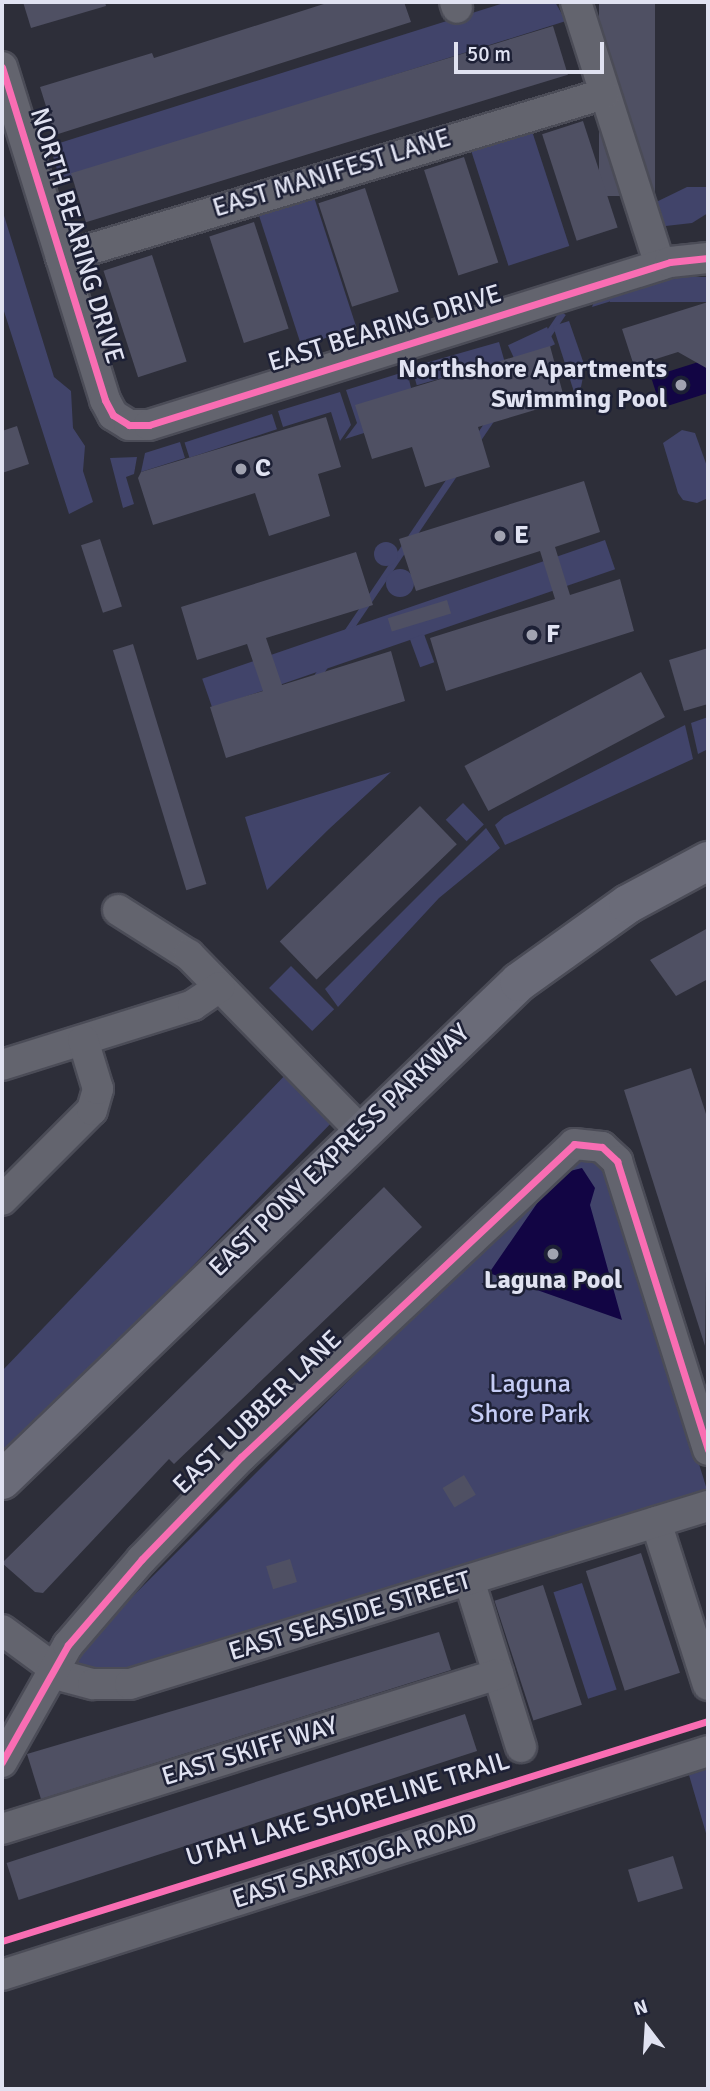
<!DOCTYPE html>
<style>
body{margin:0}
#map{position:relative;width:710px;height:2091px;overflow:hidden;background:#2d2e39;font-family:Signika,sans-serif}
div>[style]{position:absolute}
.green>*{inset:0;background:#41446a;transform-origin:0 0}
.round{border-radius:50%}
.water>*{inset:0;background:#120544}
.building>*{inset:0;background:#4f5063;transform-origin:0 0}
.roads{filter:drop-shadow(2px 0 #4b4c57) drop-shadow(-2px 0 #4b4c57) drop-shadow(0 2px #4b4c57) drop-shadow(0 -2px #4b4c57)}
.minor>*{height:30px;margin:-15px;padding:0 15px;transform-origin:15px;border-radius:15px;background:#63646e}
.major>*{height:38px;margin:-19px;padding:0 19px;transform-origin:19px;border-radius:19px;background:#6a6b78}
.cycleway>*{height:7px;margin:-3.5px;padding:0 3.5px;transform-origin:3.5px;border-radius:3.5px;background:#f96db3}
.dots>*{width:19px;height:19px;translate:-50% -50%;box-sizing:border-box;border:4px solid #1d2035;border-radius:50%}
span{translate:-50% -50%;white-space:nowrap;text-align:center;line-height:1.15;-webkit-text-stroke:5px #1d2035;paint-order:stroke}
.street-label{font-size:26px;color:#e0e2f1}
.poi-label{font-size:26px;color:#e0e2f1;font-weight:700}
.right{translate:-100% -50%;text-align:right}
.left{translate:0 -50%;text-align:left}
.park-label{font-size:26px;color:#c5ccf5}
.frame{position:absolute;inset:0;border:4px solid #e0e2f1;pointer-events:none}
.north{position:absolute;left:612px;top:1993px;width:70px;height:70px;-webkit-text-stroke:5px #1d2035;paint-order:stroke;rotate:343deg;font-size:19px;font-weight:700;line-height:28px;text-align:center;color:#e0e2f1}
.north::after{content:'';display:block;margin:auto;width:24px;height:32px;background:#e0e2f1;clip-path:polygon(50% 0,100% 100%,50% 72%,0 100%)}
.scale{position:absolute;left:454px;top:42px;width:150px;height:32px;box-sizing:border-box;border:4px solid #e0e2f1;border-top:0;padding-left:9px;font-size:21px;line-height:24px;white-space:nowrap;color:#e0e2f1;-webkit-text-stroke:5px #1d2035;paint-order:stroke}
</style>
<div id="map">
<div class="green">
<div style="clip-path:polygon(507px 2px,555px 2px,566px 21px,60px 180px,50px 146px)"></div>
<div style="left:531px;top:128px;width:124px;height:64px;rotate:72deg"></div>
<div style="clip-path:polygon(687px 187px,708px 187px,708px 213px,692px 223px,657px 227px,650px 205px)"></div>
<div style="left:313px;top:194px;width:141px;height:58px;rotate:72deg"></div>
<div style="clip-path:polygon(2px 209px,54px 377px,71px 391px,73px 428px,85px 446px,83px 471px,93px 502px,69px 514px,2px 305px)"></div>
<div style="clip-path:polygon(681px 273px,702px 273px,592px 307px,595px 299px)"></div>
<div style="left:708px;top:277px;width:25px;height:98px;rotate:90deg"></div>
<div style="left:560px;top:311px;width:7px;height:464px;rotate:34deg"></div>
<div style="clip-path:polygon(569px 321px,585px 367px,581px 387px,574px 392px,553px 326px)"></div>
<div style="left:547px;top:327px;width:19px;height:43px;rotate:65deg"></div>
<div style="left:499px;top:342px;width:19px;height:91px;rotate:74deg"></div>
<div style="clip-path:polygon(407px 371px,411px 388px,364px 433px,345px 439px,357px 423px,346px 390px)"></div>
<div style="clip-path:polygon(340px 392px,351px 425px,340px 441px,331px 412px,283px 427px,278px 411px)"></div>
<div style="left:272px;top:414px;width:16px;height:92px;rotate:72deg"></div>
<div style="clip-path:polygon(682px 430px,695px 433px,708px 469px,708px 498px,697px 503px,683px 500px,678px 493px,663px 443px)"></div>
<div style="clip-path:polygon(180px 442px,185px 458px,141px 472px,145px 453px)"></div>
<div style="clip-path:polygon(137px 457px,134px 474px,126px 477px,134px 504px,123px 508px,110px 458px)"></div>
<div style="left:605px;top:540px;width:31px;height:426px;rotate:71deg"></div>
<div class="round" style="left:374px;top:542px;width:24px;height:24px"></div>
<div class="round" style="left:386px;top:569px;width:28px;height:28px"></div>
<div style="left:424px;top:634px;width:30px;height:15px;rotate:70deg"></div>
<div style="clip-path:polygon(708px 717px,708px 749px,698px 754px,691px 723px)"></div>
<div style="clip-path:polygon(685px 725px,693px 759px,505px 845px,495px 825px,504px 817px)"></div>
<div style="clip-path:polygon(391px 772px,329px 829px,267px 890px,245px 817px)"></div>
<div style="left:463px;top:803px;width:30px;height:24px;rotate:46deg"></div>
<div style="clip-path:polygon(486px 828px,500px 848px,439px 898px,338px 1007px,325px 989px)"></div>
<div style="left:291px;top:966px;width:61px;height:31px;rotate:45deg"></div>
<div style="clip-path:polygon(289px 1071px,336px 1118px,2px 1463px,2px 1371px)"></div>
<div style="clip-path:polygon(573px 1156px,605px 1160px,708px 1493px,125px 1675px,68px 1661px)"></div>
<div style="left:582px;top:1583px;width:112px;height:30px;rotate:72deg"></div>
<div style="clip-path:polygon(708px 1769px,708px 1840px,689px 1775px)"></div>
</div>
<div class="water">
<div style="clip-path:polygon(708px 359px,708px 393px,661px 408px,651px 377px)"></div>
<div style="clip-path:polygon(582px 1168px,595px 1188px,590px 1205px,622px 1320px,489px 1273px,538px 1202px,570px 1171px)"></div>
</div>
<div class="building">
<div style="clip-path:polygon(23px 2px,105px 2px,106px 6px,31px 28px)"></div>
<div style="clip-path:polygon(330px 2px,404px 2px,411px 22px,55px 135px,40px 87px,152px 53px,154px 58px)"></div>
<div style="left:599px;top:2px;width:56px;height:194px"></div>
<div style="left:553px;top:26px;width:51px;height:504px;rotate:73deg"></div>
<div style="left:583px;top:121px;width:112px;height:43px;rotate:72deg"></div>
<div style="left:464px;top:157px;width:111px;height:42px;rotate:72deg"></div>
<div style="left:365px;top:188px;width:109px;height:49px;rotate:72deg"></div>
<div style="left:254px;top:222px;width:112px;height:47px;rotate:72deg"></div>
<div style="left:152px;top:255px;width:112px;height:51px;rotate:72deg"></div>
<div style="clip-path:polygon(708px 302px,708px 369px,678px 352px,634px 366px,622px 329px)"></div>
<div style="clip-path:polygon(550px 346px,565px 401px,478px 427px,490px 467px,425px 487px,412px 447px,372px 459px,355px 405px)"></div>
<div style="clip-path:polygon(326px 417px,341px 467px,318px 474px,330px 516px,269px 536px,255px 493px,153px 525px,138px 478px,141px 472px)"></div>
<div style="clip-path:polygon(17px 426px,29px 464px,2px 473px,2px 431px)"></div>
<div style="clip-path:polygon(584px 481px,600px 532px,555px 547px,570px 595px,620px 579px,634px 631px,446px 691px,430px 638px,555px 599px,540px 551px,416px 591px,399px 539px)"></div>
<div style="left:100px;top:539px;width:71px;height:20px;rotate:72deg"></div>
<div style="clip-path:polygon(356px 552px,373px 605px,266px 638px,282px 685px,391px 651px,405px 701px,226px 758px,210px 707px,263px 691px,247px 644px,197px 660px,181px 607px)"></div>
<div style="left:447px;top:600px;width:14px;height:62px;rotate:73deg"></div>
<div style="left:133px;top:644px;width:251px;height:21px;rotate:73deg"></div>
<div style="clip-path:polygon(708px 648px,708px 704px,684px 711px,669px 660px)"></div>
<div style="left:641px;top:672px;width:51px;height:200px;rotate:62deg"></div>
<div style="left:420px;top:806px;width:53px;height:195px;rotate:46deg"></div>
<div style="clip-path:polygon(708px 928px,708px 979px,676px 996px,650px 960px)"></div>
<div style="clip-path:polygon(691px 1068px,708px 1120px,705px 1346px,624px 1090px)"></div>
<div style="clip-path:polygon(384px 1187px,422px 1227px,174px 1464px,169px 1459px,43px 1593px,35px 1592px,2px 1563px)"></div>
<div style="left:464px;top:1475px;width:23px;height:25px;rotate:59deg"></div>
<div style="left:641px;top:1553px;width:126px;height:58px;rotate:72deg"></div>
<div style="left:290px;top:1559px;width:24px;height:25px;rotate:73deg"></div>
<div style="left:543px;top:1585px;width:126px;height:51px;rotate:72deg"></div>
<div style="clip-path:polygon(439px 1632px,451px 1670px,41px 1799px,27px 1754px)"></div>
<div style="left:465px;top:1714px;width:39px;height:482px;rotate:72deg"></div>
<div style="left:673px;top:1856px;width:34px;height:47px;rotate:73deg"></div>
</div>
<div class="roads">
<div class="minor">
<div style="left:455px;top:2px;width:6px;rotate:72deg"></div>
<div style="left:576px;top:2px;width:276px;rotate:72.3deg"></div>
<div style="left:2px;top:67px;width:349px;rotate:72.8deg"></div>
<div style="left:105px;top:400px;width:17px;rotate:62deg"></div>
<div style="left:113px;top:415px;width:19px;rotate:32deg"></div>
<div style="left:129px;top:425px;width:20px"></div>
<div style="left:149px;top:425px;width:546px;rotate:-17.37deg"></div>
<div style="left:670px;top:262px;width:38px;rotate:-6deg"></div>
<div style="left:61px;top:258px;width:567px;rotate:-16.81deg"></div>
<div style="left:118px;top:910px;width:84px;rotate:32.4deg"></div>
<div style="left:189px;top:955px;width:246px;rotate:45.7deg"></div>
<div style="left:2px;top:1065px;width:200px;rotate:-17.4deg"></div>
<div style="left:193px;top:1005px;width:32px;rotate:-34deg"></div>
<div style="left:2px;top:1200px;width:127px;rotate:-45deg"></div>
<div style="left:92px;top:1110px;width:22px;rotate:-74deg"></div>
<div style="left:98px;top:1089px;width:51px;rotate:-107deg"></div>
<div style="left:656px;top:1522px;width:171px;rotate:72.3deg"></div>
<div style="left:469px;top:1580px;width:175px;rotate:72.7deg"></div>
<div style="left:2px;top:1630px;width:79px;rotate:36.3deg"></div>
<div style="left:66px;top:1677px;width:28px;rotate:15deg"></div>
<div style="left:93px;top:1684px;width:37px"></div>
<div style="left:130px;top:1684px;width:605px;rotate:-17.12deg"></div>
<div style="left:2px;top:1762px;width:134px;rotate:-60.6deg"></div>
<div style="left:68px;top:1645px;width:113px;rotate:-49.3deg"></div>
<div style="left:142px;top:1559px;width:142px;rotate:-45.9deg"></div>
<div style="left:241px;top:1457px;width:457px;rotate:-43.2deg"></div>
<div style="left:574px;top:1144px;width:28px;rotate:6deg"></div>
<div style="left:602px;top:1147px;width:21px;rotate:43deg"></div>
<div style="left:617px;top:1161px;width:303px;rotate:72.5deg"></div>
<div style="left:2px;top:1829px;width:520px;rotate:-17.35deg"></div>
<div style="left:2px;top:1975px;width:741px;rotate:-17.6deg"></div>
</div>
<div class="major">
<div style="left:2px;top:1480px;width:718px;rotate:-43.93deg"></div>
<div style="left:519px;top:982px;width:134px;rotate:-35.6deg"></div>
<div style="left:628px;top:904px;width:91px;rotate:-28.3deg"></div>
</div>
</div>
<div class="cycleway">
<div style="left:2px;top:67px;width:349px;rotate:72.8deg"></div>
<div style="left:105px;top:400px;width:17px;rotate:62deg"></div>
<div style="left:113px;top:415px;width:19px;rotate:32deg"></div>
<div style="left:129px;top:425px;width:20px"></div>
<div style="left:149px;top:425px;width:546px;rotate:-17.37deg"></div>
<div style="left:670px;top:262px;width:38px;rotate:-6deg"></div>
<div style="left:2px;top:1762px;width:134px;rotate:-60.6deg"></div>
<div style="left:68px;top:1645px;width:113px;rotate:-49.3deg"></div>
<div style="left:142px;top:1559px;width:142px;rotate:-45.9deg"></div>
<div style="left:241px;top:1457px;width:457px;rotate:-43.2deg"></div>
<div style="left:574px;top:1144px;width:28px;rotate:6deg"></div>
<div style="left:602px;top:1147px;width:21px;rotate:43deg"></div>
<div style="left:617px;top:1161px;width:303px;rotate:72.5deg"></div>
<div style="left:2px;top:1941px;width:739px;rotate:-17.31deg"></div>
</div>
<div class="dots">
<div style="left:681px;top:385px;background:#a1a3b1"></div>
<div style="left:241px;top:469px;background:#a1a3b1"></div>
<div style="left:500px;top:536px;background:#a1a3b1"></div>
<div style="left:532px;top:635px;background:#a1a3b1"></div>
<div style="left:553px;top:1254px;background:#a1a3b1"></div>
</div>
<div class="street-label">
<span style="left:332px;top:174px;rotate:-17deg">EAST MANIFEST LANE</span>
<span style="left:76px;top:236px;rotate:73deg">NORTH BEARING DRIVE</span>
<span style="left:385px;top:329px;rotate:-17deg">EAST BEARING DRIVE</span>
<span style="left:340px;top:1151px;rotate:-44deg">EAST PONY EXPRESS PARKWAY</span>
<span style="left:258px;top:1413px;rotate:-44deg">EAST LUBBER LANE</span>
<span style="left:350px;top:1617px;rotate:-17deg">EAST SEASIDE STREET</span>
<span style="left:250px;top:1752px;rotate:-17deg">EAST SKIFF WAY</span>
<span style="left:348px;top:1810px;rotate:-17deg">UTAH LAKE SHORELINE TRAIL</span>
<span style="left:355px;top:1862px;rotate:-18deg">EAST SARATOGA ROAD</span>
</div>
<div class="poi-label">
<span class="right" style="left:667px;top:385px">Northshore Apartments<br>Swimming Pool</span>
<span class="left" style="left:255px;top:469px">C</span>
<span class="left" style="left:514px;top:536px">E</span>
<span class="left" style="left:546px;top:635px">F</span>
<span style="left:553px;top:1281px">Laguna Pool</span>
</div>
<div class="park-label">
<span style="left:530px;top:1400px">Laguna<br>Shore Park</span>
</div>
<div class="frame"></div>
<div class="north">N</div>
<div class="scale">50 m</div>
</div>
